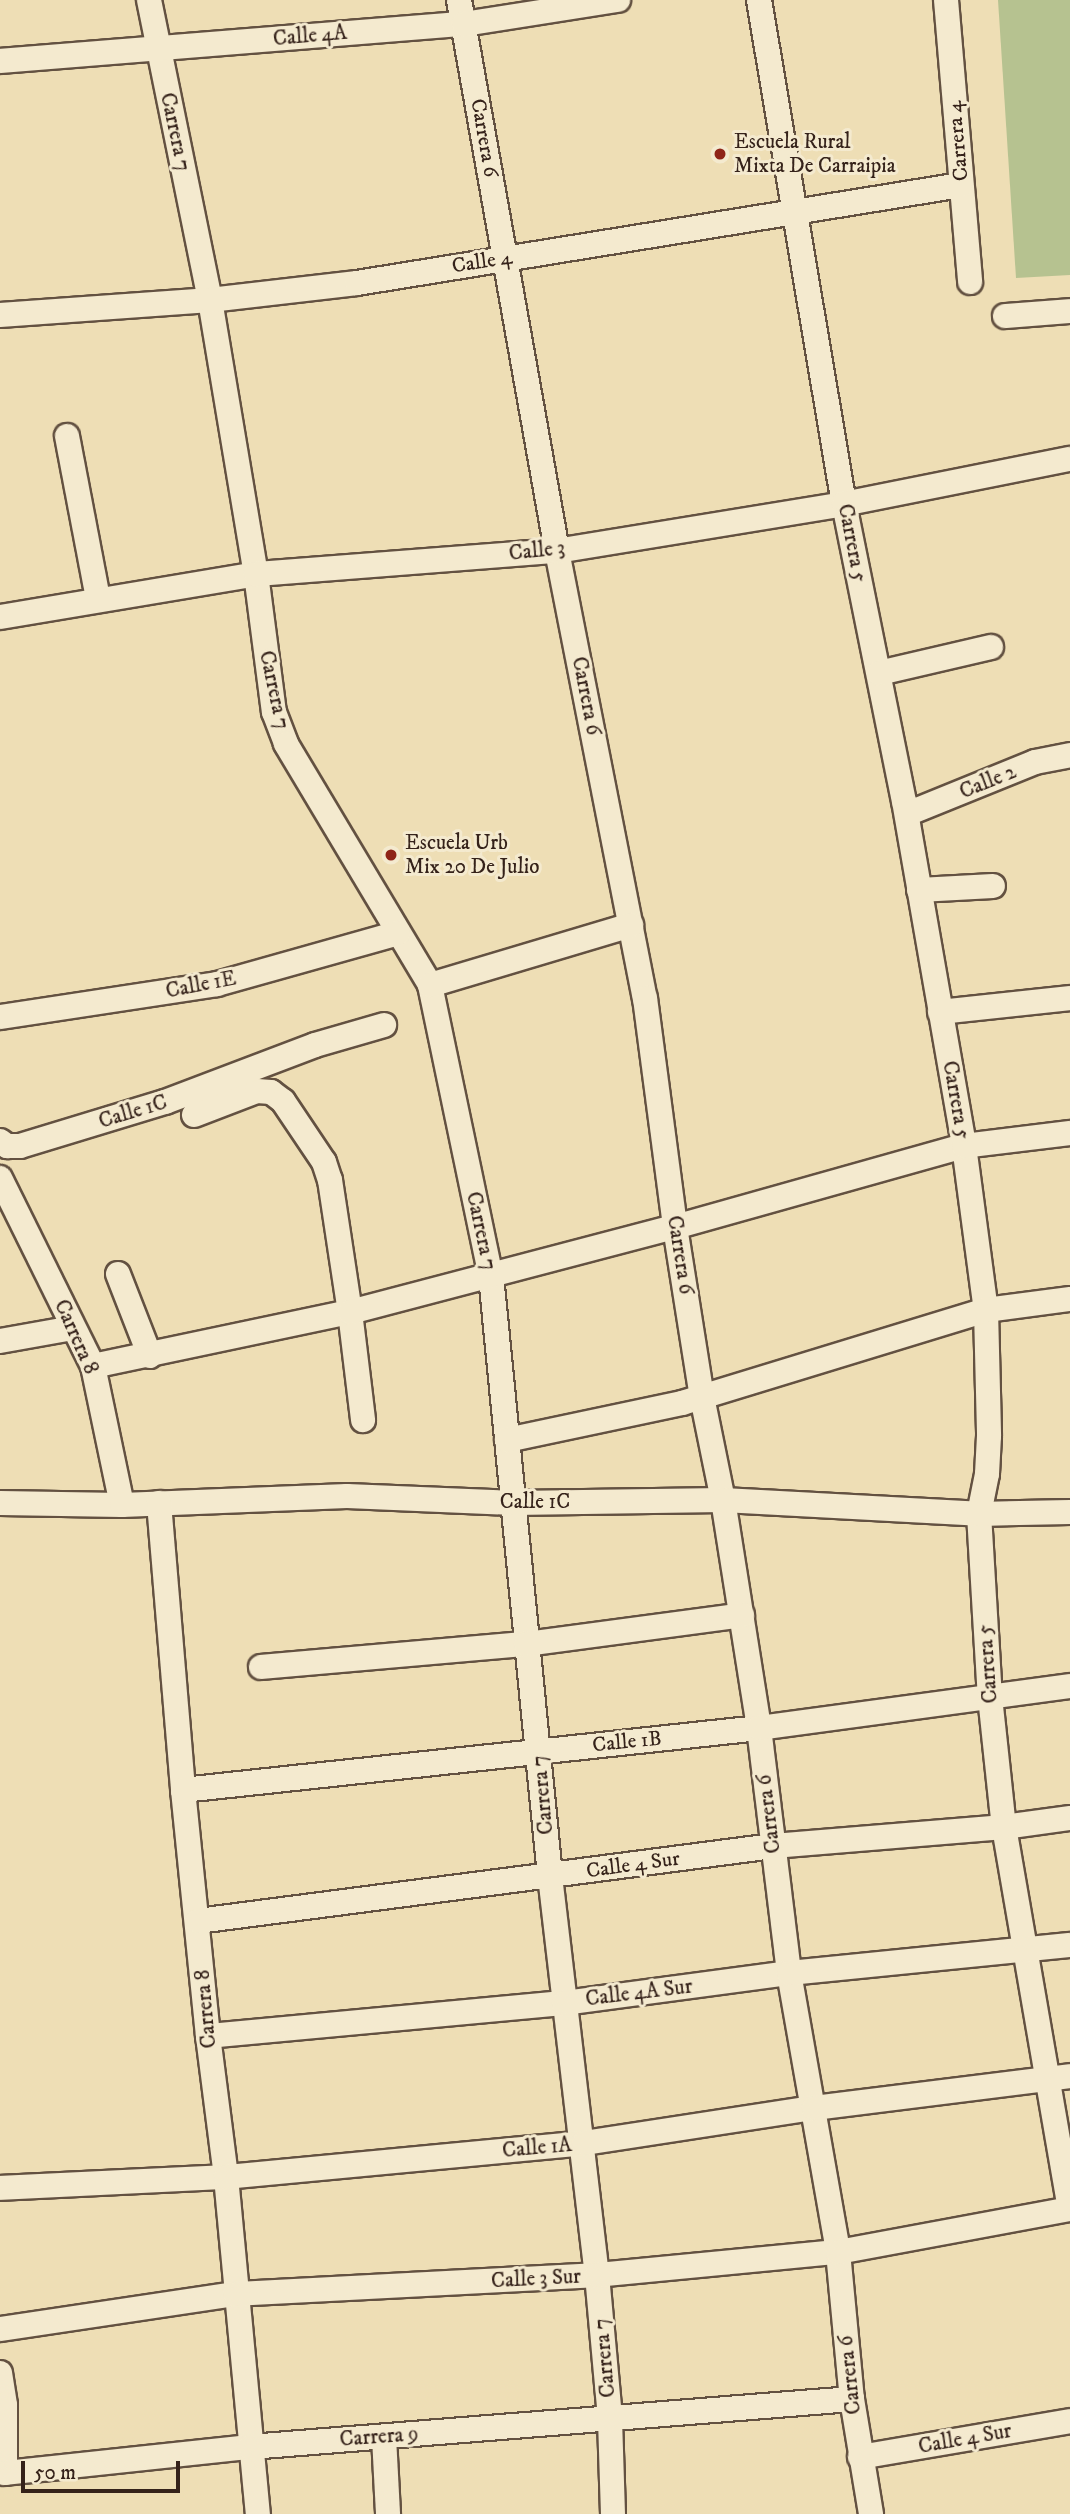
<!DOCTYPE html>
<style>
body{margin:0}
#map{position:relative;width:1070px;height:2514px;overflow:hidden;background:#eedeb5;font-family:"IM FELL DW Pica",serif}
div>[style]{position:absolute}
.green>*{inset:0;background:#b6c290}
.roads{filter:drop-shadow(2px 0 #635141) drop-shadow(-2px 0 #635141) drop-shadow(0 2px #635141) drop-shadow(0 -2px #635141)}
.minor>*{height:24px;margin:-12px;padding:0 12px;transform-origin:12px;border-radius:12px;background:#f4eacf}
.dots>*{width:19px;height:19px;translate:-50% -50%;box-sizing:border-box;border:4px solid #f4eacf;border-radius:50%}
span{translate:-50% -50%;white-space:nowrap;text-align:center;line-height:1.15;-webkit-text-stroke:6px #f4eacf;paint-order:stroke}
.street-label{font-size:21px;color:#35221a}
.poi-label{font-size:21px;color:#35221a}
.left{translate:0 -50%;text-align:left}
.scale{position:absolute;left:21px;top:2461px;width:159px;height:32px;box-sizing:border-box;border:4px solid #35221a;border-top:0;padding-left:9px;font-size:21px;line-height:24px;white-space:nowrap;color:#35221a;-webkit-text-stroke:5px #f4eacf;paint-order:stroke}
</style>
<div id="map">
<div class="green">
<div style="clip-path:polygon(998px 0,1070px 0,1070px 275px,1016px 278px)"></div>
</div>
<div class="roads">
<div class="minor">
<div style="left:149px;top:0;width:306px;rotate:78.5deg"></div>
<div style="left:210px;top:300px;width:278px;rotate:80.5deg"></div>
<div style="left:256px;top:574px;width:139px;rotate:82.6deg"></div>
<div style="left:274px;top:712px;width:34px;rotate:69deg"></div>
<div style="left:286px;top:744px;width:281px;rotate:59.1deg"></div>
<div style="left:430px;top:985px;width:297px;rotate:78.2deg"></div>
<div style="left:491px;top:1276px;width:603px;rotate:84.38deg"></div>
<div style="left:550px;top:1876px;width:402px;rotate:83.3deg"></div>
<div style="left:597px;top:2275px;width:145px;rotate:84.8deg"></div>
<div style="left:610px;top:2419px;width:95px;rotate:88.2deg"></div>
<div style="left:459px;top:0;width:560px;rotate:79.91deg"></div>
<div style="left:557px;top:551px;width:456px;rotate:78.9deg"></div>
<div style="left:645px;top:998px;width:231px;rotate:82.5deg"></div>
<div style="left:675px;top:1227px;width:172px;rotate:81deg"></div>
<div style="left:702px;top:1397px;width:105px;rotate:78.5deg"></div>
<div style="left:723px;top:1500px;width:231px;rotate:81deg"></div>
<div style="left:759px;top:1728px;width:247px;rotate:83deg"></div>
<div style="left:789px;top:1973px;width:283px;rotate:80deg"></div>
<div style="left:838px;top:2252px;width:148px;rotate:84.6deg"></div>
<div style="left:852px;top:2399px;width:117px;rotate:80.6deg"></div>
<div style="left:759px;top:0;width:511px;rotate:80.43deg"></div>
<div style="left:844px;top:504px;width:303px;rotate:78.6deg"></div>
<div style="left:904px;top:801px;width:350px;rotate:80.1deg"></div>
<div style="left:964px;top:1146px;width:165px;rotate:82.4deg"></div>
<div style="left:986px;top:1310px;width:126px;rotate:88.6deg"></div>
<div style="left:989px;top:1436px;width:38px;rotate:93deg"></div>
<div style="left:987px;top:1474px;width:41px;rotate:101.3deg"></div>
<div style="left:979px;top:1514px;width:183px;rotate:86.6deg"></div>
<div style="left:990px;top:1697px;width:131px;rotate:83.9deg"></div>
<div style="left:1004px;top:1827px;width:387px;rotate:80.2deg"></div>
<div style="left:946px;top:0;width:283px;rotate:85.1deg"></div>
<div style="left:0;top:61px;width:465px;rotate:-4.6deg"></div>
<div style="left:464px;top:24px;width:156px;rotate:-8.9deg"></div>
<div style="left:0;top:315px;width:211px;rotate:-4.1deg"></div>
<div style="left:210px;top:300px;width:148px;rotate:-6.6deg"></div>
<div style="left:357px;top:283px;width:612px;rotate:-9.22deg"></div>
<div style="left:1005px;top:316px;width:65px;rotate:-4.4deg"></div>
<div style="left:67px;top:436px;width:165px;rotate:79.2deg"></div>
<div style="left:0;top:617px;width:260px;rotate:-9.5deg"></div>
<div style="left:256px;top:574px;width:302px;rotate:-4.4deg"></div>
<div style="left:557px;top:551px;width:291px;rotate:-9.3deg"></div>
<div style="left:844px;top:504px;width:230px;rotate:-11.3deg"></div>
<div style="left:879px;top:673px;width:115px;rotate:-13.1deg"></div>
<div style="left:907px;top:814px;width:138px;rotate:-22.1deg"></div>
<div style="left:1035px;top:762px;width:36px;rotate:-11deg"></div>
<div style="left:919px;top:890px;width:74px;rotate:-3.1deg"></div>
<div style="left:430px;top:985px;width:210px;rotate:-16.6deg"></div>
<div style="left:940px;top:1012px;width:131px;rotate:-6.1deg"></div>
<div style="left:0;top:1017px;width:219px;rotate:-8.6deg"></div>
<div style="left:217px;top:984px;width:188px;rotate:-15.7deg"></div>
<div style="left:194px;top:1115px;width:67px;rotate:-20.9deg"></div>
<div style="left:257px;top:1091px;width:14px;rotate:4deg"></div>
<div style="left:271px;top:1092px;width:15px;rotate:37deg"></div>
<div style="left:283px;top:1101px;width:73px;rotate:56.1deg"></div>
<div style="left:324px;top:1162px;width:19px;rotate:72deg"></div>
<div style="left:330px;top:1180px;width:134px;rotate:81.4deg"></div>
<div style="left:350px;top:1312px;width:109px;rotate:83.1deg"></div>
<div style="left:0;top:1141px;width:9px;rotate:36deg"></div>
<div style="left:7px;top:1146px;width:13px"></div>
<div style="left:20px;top:1146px;width:152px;rotate:-16.9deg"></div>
<div style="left:165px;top:1102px;width:160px;rotate:-20.8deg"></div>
<div style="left:315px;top:1045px;width:72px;rotate:-16.2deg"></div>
<div style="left:0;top:1178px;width:210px;rotate:63.7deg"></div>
<div style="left:93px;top:1366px;width:142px;rotate:78.2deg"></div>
<div style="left:118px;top:1274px;width:88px;rotate:68.7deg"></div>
<div style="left:0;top:1341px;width:74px;rotate:-10.1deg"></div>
<div style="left:93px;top:1366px;width:263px;rotate:-11.9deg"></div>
<div style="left:350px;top:1312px;width:336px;rotate:-14.7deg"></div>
<div style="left:675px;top:1227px;width:300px;rotate:-15.7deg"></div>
<div style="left:964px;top:1146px;width:107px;rotate:-7deg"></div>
<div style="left:507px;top:1440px;width:179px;rotate:-11.9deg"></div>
<div style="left:682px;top:1403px;width:318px;rotate:-17deg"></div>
<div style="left:986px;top:1310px;width:85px;rotate:-7.5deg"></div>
<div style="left:0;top:1503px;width:122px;rotate:0.9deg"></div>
<div style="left:122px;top:1505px;width:225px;rotate:-2.3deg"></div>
<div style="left:347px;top:1496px;width:166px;rotate:2.4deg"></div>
<div style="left:513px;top:1503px;width:210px;rotate:-0.8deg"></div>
<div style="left:723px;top:1500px;width:256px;rotate:3.1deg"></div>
<div style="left:979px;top:1514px;width:91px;rotate:-1.3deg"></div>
<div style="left:159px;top:1503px;width:288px;rotate:85.2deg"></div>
<div style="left:183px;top:1790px;width:247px;rotate:84.2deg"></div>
<div style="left:208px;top:2036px;width:142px;rotate:82.7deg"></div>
<div style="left:226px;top:2177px;width:339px;rotate:84.6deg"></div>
<div style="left:261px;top:1667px;width:266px;rotate:-5deg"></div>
<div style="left:526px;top:1644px;width:218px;rotate:-7.6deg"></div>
<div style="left:183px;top:1790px;width:579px;rotate:-6.14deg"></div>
<div style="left:759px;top:1728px;width:314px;rotate:-7.7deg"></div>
<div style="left:198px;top:1921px;width:580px;rotate:-7.43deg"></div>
<div style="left:773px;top:1846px;width:232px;rotate:-4.7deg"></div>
<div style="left:1004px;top:1827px;width:67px;rotate:-7.8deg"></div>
<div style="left:208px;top:2036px;width:358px;rotate:-5.3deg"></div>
<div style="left:564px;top:2003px;width:227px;rotate:-7.6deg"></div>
<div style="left:789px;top:1973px;width:282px;rotate:-5.7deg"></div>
<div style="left:0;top:2188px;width:226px;rotate:-2.8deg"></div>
<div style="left:226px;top:2177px;width:360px;rotate:-5.4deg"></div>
<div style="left:584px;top:2143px;width:233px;rotate:-8.7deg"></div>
<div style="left:814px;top:2108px;width:258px;rotate:-7.1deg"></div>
<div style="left:0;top:2329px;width:238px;rotate:-8.5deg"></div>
<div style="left:235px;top:2294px;width:362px;rotate:-3deg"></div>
<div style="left:597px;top:2275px;width:242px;rotate:-5.5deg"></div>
<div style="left:838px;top:2252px;width:236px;rotate:-10.5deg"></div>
<div style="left:0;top:2373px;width:32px;rotate:81deg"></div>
<div style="left:5px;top:2405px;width:68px;rotate:90deg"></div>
<div style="left:384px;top:2437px;width:77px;rotate:87deg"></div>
<div style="left:860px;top:2457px;width:213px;rotate:-9.7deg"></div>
<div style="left:5px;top:2473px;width:246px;rotate:-6.1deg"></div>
<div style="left:250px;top:2447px;width:604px;rotate:-4.56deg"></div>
</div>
</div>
<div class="dots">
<div style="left:720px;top:154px;background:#8f2418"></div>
<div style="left:391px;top:855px;background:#8f2418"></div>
</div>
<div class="street-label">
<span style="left:310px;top:36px;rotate:-5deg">Calle 4A</span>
<span style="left:175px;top:132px;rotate:78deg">Carrera 7</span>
<span style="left:484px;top:138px;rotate:80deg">Carrera 6</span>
<span style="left:958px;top:141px;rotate:-95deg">Carrera 4</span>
<span style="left:482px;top:262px;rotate:-9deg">Calle 4</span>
<span style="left:852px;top:543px;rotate:79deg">Carrera 5</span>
<span style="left:537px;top:551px;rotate:-6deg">Calle 3</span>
<span style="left:274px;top:690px;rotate:78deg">Carrera 7</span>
<span style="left:586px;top:696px;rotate:79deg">Carrera 6</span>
<span style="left:988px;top:782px;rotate:-22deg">Calle 2</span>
<span style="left:201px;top:985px;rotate:-11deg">Calle 1E</span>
<span style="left:956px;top:1100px;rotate:80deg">Carrera 5</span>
<span style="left:133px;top:1112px;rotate:-17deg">Calle 1C</span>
<span style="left:481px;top:1231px;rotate:78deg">Carrera 7</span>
<span style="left:680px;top:1255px;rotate:81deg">Carrera 6</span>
<span style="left:76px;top:1337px;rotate:66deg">Carrera 8</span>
<span style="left:535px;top:1502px">Calle 1C</span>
<span style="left:988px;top:1664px;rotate:-94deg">Carrera 5</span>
<span style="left:627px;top:1742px;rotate:-6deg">Calle 1B</span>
<span style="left:543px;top:1795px;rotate:-95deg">Carrera 7</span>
<span style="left:769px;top:1814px;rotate:-97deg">Carrera 6</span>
<span style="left:633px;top:1865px;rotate:-8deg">Calle 4 Sur</span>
<span style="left:639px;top:1993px;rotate:-7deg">Calle 4A Sur</span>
<span style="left:206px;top:2009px;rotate:-95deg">Carrera 8</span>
<span style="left:537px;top:2148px;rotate:-5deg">Calle 1A</span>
<span style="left:536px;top:2279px;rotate:-3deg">Calle 3 Sur</span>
<span style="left:605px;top:2358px;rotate:-95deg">Carrera 7</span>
<span style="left:850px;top:2375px;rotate:-96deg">Carrera 6</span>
<span style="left:379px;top:2437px;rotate:-4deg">Carrera 9</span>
<span style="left:965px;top:2439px;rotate:-10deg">Calle 4 Sur</span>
</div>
<div class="poi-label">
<span class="left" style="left:734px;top:154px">Escuela Rural<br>Mixta De Carraipia</span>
<span class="left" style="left:405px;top:855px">Escuela Urb<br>Mix 20 De Julio</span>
</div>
<div class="scale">50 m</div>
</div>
